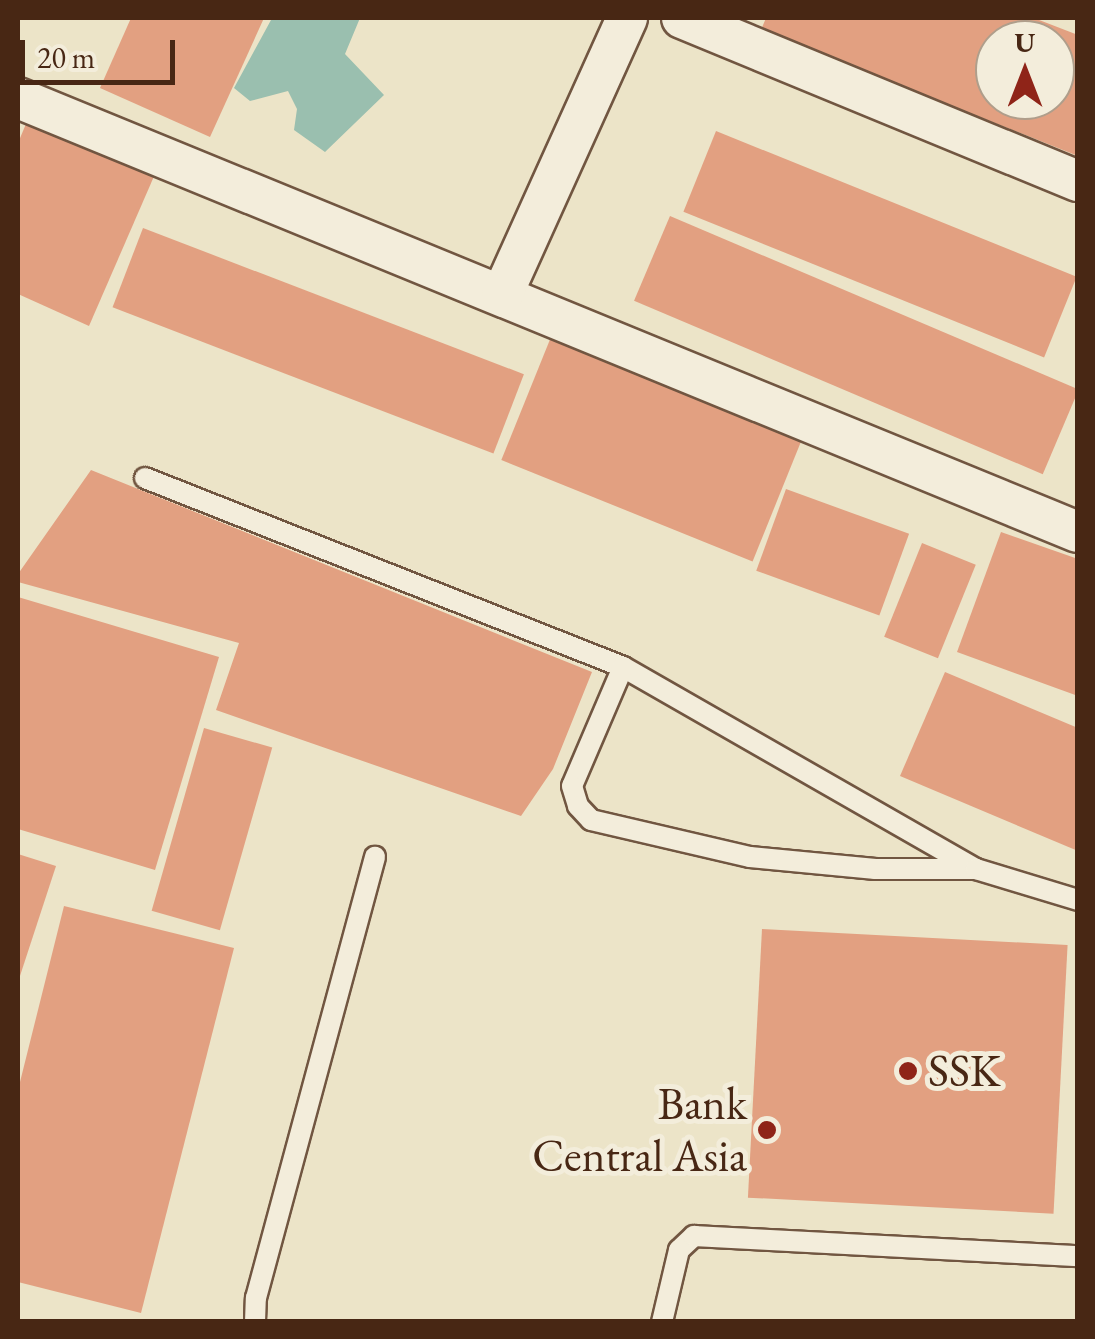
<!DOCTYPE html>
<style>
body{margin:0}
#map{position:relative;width:1095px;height:1339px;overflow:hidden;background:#ece4c8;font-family:"EB Garamond",serif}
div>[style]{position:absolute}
.water>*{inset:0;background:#9abfaf}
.building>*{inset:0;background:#e2a081;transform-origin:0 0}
.roads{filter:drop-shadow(2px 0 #715641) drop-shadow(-2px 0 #715641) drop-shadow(0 2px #715641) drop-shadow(0 -2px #715641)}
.lane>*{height:20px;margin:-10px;padding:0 10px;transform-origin:10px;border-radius:10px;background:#f3eddb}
.street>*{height:40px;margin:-20px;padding:0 20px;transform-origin:20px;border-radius:20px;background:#f3eddb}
.dots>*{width:28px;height:28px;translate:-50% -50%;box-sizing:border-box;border:5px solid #f3eddb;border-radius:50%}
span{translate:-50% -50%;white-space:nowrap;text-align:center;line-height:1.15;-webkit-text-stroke:10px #f3eddb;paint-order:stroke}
.poi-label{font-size:45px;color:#482714}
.left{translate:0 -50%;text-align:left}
.right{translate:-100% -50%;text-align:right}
.frame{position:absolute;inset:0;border:20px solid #482714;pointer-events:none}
.north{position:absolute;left:975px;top:20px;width:100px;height:100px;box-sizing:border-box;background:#f3eddb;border:2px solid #af9e8b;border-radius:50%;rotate:0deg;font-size:28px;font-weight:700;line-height:40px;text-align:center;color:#482714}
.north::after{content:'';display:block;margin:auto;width:35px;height:45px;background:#8f2418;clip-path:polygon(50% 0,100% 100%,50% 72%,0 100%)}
.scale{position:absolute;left:20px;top:40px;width:155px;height:45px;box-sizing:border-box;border:5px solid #482714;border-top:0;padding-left:12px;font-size:30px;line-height:35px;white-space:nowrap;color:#482714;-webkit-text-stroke:8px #f3eddb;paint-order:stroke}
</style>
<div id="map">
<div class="water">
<div style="clip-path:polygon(360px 18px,345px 54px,384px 95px,325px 152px,294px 130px,297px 109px,288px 91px,250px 101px,234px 88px,271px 20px)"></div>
</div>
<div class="building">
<div style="clip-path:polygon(131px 18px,264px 18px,210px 137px,100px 88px)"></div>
<div style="clip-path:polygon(evenodd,766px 18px,1034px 18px,1078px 35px,1078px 156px,761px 30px,766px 18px,995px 40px,1055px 40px,1055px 100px,995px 100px,995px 40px)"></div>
<div style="clip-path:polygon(28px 119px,155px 174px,89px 326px,18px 294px,18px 143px)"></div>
<div style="left:716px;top:131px;width:389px;height:87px;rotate:22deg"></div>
<div style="left:670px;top:216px;width:444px;height:92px;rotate:23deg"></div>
<div style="left:143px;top:228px;width:408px;height:85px;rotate:21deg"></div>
<div style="left:553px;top:332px;width:271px;height:138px;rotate:22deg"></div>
<div style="clip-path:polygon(91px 470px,592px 672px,553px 769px,521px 816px,216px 710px,239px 643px,18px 582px,18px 574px)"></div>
<div style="left:786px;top:489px;width:131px;height:87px;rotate:20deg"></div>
<div style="clip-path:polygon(1001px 532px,1078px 559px,1078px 696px,957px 652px)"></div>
<div style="left:922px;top:543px;width:58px;height:101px;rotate:22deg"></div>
<div style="clip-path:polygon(18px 597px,219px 657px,155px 870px,18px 829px)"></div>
<div style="clip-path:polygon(945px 672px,1078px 728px,1078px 851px,900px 776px)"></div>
<div style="left:204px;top:728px;width:71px;height:190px;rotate:16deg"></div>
<div style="clip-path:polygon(18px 854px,56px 866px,18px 982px)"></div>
<div style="clip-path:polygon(64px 906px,234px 948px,141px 1313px,18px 1282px,18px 1090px)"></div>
<div style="left:762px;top:929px;width:306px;height:269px;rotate:3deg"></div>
</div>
<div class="roads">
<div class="lane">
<div style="left:145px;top:478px;width:514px;rotate:21.57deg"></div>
<div style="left:623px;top:667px;width:407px;rotate:29.8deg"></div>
<div style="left:623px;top:667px;width:129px;rotate:113.2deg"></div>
<div style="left:572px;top:786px;width:21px;rotate:73deg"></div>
<div style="left:578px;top:806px;width:19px;rotate:47deg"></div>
<div style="left:591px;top:820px;width:163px;rotate:13.1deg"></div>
<div style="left:750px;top:857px;width:126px;rotate:5.5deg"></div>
<div style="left:875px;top:869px;width:101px"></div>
<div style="left:976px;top:869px;width:107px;rotate:16.9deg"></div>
<div style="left:255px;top:1322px;width:24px;rotate:-88deg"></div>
<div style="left:256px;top:1298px;width:457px;rotate:-74.9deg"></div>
<div style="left:662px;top:1322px;width:74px;rotate:-76.7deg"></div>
<div style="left:679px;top:1250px;width:21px;rotate:-43deg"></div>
<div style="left:694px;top:1236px;width:385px;rotate:3deg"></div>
</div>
<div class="street">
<div style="left:682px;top:18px;width:428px;rotate:22.4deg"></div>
<div style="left:18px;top:98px;width:1145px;rotate:22.27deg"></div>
<div style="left:502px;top:295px;width:304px;rotate:-65.7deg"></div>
</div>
</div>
<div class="dots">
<div style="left:908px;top:1071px;background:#8f2418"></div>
<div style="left:767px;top:1130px;background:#8f2418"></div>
</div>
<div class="poi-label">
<span class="left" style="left:928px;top:1071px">SSK</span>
<span class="right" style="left:747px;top:1130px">Bank<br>Central Asia</span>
</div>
<div class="frame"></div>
<div class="north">U</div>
<div class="scale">20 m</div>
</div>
